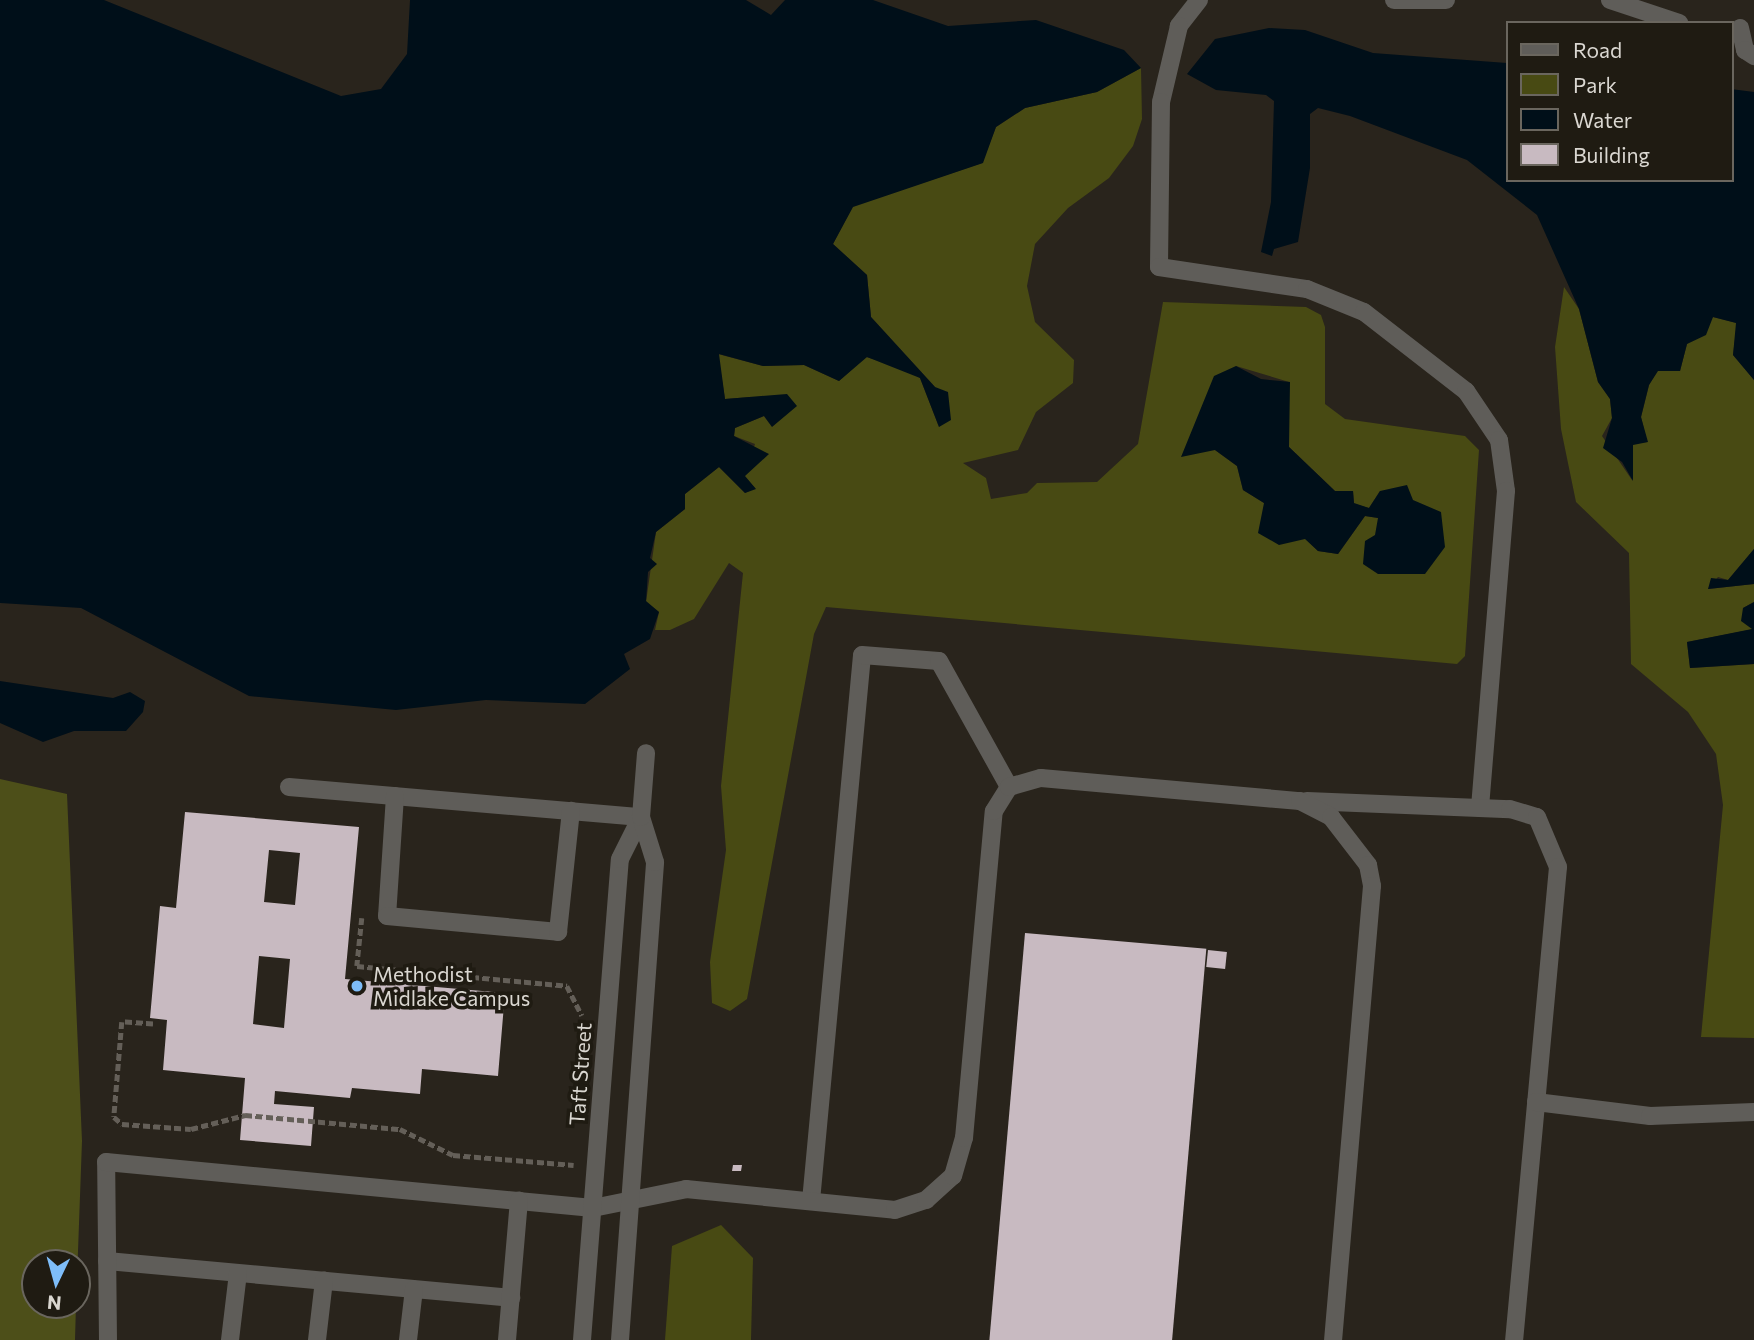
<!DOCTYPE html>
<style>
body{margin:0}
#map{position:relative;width:1754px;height:1340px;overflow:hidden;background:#29241c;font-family:Commissioner,sans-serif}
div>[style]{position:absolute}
.green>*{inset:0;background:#484a13}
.forest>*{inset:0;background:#4d4f19}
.water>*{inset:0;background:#000f19}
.building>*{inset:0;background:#c8bac1;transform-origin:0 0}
.path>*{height:4.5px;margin-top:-2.25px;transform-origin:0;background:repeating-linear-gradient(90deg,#645f58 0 7px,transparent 0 10.5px)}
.minor>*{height:18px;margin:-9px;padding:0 9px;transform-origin:9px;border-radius:9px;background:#5f5d59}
.dots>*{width:19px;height:19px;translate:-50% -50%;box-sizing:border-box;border:4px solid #1f1b12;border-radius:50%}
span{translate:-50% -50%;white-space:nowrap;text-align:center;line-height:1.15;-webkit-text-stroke:7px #1f1b12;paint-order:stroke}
.poi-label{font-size:21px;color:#dad7d1}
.left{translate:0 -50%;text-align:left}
.street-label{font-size:21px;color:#dad7d1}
.legend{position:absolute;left:1506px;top:21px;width:228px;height:161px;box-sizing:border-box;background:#1f1b12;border:2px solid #6a665e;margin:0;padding:9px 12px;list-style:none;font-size:21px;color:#dad7d1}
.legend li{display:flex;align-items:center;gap:14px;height:35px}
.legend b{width:35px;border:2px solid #6a665e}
.north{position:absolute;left:21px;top:1249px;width:70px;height:70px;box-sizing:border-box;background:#1f1b12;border:2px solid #6a665e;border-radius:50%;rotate:185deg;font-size:19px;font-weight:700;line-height:28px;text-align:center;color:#dad7d1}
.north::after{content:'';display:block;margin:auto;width:24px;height:32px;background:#7ebdf9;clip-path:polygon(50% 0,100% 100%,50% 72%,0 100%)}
</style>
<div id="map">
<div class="green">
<div style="clip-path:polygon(evenodd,1141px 68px,1142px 119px,1133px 146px,1109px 178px,1068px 208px,1035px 244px,1027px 286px,1035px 322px,1074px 360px,1073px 383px,1036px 412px,1018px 450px,963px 463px,986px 478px,991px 499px,1027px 493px,1037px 483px,1097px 482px,1138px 444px,1163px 302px,1306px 307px,1321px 315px,1325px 327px,1325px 404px,1345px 419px,1465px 436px,1479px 450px,1465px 656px,1457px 664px,826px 607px,814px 634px,747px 999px,730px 1011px,712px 1003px,710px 962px,726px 850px,721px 786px,743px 573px,729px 563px,694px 619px,670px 630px,655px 630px,659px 612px,646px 602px,656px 532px,685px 509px,685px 494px,719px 467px,745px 493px,755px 488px,744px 476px,755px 444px,734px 436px,735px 428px,764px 416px,772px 427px,752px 397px,725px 399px,718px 354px,763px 366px,804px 365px,839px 381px,866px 357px,902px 367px,920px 378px,939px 427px,935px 387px,871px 317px,867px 275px,833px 244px,853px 206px,982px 163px,996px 127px,1025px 108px,1097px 92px,1141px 68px,1236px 366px,1289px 382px,1289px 447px,1335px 491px,1353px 491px,1354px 504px,1369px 508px,1380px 491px,1402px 574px,1378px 574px,1379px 518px,1365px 516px,1338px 554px,1318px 551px,1306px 539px,1291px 538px,1264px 503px,1243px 490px,1237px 466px,1215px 450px,1236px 366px)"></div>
<div style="clip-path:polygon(1564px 287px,1579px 309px,1598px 382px,1610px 399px,1612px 418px,1602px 436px,1632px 480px,1632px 444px,1647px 442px,1641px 417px,1649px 385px,1657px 371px,1680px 371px,1687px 344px,1713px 317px,1737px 323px,1733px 355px,1754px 380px,1754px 549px,1728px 580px,1718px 577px,1708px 589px,1754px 584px,1754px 602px,1743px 608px,1754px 629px,1687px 642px,1690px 668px,1754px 664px,1754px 1038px,1701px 1037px,1723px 805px,1716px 754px,1688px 712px,1631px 664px,1629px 553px,1576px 502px,1561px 429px,1555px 347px)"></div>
<div style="clip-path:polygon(721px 1225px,753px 1258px,751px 1340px,665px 1340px,672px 1246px)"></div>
</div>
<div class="forest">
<div style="clip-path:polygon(0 779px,67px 794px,82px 1141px,77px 1279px,77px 1263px,35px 1263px,35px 1305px,76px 1305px,75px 1340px,0 1340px)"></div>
</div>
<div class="water">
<div style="clip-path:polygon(0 0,104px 0,341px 96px,381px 89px,407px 54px,410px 0,746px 0,771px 15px,785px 0,873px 0,948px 26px,1036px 20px,1124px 50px,1141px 68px,1097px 92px,1025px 108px,996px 127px,983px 163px,853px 207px,833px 244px,867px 275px,871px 317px,935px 387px,948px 392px,951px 420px,939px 427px,920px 378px,867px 357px,839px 381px,804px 365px,763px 366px,719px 354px,725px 399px,787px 394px,797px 406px,772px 427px,764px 416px,735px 428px,734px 436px,769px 454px,745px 476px,756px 489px,745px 493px,719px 467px,685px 494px,685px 509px,656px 532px,650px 558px,657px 564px,648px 572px,646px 601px,659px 612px,650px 639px,624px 654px,630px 669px,585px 704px,486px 700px,396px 710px,249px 696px,81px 608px,0 603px)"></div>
<div style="clip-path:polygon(1269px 28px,1305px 30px,1373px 53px,1507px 63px,1507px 180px,1731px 180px,1731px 89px,1754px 92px,1754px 380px,1733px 355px,1736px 323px,1713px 317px,1706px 335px,1687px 344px,1680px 371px,1658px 371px,1649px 385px,1641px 417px,1648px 442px,1633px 445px,1633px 481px,1622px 462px,1603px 448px,1612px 418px,1610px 399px,1598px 382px,1579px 309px,1537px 215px,1467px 160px,1350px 116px,1318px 108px,1310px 114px,1310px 168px,1298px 242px,1274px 249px,1272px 256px,1261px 252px,1271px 202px,1274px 101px,1266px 95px,1216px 90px,1187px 74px,1215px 39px)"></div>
<div style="clip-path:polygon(1236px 366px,1261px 379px,1290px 382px,1289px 447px,1335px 491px,1353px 491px,1354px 503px,1369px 508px,1380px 491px,1407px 485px,1413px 500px,1441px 512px,1445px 547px,1425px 574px,1378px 574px,1363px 564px,1365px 541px,1375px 535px,1378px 518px,1365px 516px,1338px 554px,1318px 551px,1305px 539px,1279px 545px,1258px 533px,1264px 503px,1243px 490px,1237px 466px,1215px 450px,1181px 457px,1214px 376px)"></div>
<div style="clip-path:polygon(1754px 549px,1754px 584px,1708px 589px,1711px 578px,1728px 580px)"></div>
<div style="clip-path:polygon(1754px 602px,1754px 664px,1690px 668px,1687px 642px,1752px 629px,1741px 621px,1743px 608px)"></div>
<div style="clip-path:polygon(0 681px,113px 698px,130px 692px,145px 701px,143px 712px,126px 731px,74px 731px,43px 742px,0 723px)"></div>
</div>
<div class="building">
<div style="clip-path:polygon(evenodd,185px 812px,359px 827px,345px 979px,505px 993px,498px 1076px,422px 1069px,420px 1094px,352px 1088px,350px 1098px,275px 1091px,274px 1104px,314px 1107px,311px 1146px,240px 1140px,245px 1078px,163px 1070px,167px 1020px,150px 1018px,160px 906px,176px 908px,185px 812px,269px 850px,300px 853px,295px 905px,264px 902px,269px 850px,185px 812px,259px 956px,290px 959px,284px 1028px,253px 1024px,259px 956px)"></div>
<div style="left:1025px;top:933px;width:182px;height:409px;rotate:5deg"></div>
<div style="left:1208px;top:950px;width:19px;height:17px;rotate:6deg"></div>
<div style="clip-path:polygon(733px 1165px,742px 1165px,741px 1171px,732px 1171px)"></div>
</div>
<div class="path">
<div style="left:362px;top:918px;width:48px;rotate:95.9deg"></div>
<div style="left:357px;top:966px;width:211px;rotate:5.4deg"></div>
<div style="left:567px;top:986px;width:33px;rotate:63deg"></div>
<div style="left:153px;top:1024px;width:31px;rotate:-176deg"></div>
<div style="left:122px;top:1022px;width:95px;rotate:94.8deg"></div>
<div style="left:114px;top:1117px;width:11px;rotate:41deg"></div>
<div style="left:122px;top:1124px;width:69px;rotate:4.1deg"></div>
<div style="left:191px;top:1129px;width:56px;rotate:-14.5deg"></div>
<div style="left:245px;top:1115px;width:156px;rotate:5.2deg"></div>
<div style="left:400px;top:1129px;width:59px;rotate:26.1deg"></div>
<div style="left:453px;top:1155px;width:121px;rotate:4.7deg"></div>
</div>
<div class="minor">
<div style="left:1199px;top:0;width:33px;rotate:128deg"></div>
<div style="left:1179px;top:26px;width:78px;rotate:103.3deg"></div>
<div style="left:1161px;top:102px;width:165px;rotate:90.7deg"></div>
<div style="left:1159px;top:267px;width:150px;rotate:8.5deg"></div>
<div style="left:1307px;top:289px;width:61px;rotate:22deg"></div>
<div style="left:1364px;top:312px;width:129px;rotate:37.8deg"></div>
<div style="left:1466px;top:391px;width:59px;rotate:56deg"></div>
<div style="left:1499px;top:440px;width:51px;rotate:82.2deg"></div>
<div style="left:1506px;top:491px;width:318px;rotate:94.7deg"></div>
<div style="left:1394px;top:0;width:52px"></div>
<div style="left:1610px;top:0;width:73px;rotate:18.4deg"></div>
<div style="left:1740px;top:28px;width:23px;rotate:77deg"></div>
<div style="left:1745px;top:50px;width:11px;rotate:34deg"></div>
<div style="left:289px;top:787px;width:353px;rotate:4.9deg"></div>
<div style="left:395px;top:796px;width:120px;rotate:93.8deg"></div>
<div style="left:387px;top:916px;width:172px;rotate:5.3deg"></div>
<div style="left:558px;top:932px;width:122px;rotate:-83.9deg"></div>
<div style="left:1307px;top:801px;width:203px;rotate:2.3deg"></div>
<div style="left:1510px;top:809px;width:28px;rotate:17deg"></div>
<div style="left:1537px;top:817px;width:54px;rotate:67.2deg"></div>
<div style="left:1558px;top:867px;width:475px;rotate:95.3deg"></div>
<div style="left:1536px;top:1102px;width:115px;rotate:7deg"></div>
<div style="left:1650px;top:1116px;width:104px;rotate:-2.2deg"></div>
<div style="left:811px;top:1201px;width:548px;rotate:-84.66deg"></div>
<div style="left:862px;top:655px;width:77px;rotate:4.5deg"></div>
<div style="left:939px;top:661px;width:144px;rotate:60.9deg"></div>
<div style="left:107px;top:1261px;width:406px;rotate:5.2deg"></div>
<div style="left:108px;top:1340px;width:178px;rotate:-90.6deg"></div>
<div style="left:106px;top:1162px;width:489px;rotate:5.4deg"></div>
<div style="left:593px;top:1208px;width:95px;rotate:-11.5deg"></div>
<div style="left:686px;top:1189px;width:210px;rotate:5.7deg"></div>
<div style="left:895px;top:1210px;width:33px;rotate:-18deg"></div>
<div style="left:926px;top:1200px;width:36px;rotate:-42deg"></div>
<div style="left:953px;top:1176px;width:40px;rotate:-74deg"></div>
<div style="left:964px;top:1138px;width:328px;rotate:-84.8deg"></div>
<div style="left:994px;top:811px;width:28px;rotate:-58deg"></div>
<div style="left:1009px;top:787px;width:33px;rotate:-16deg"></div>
<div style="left:1041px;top:778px;width:260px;rotate:5.1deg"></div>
<div style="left:1300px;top:801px;width:35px;rotate:27deg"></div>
<div style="left:1331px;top:817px;width:61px;rotate:52.4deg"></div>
<div style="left:1368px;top:865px;width:21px;rotate:79deg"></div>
<div style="left:1372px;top:886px;width:456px;rotate:94.9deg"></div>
<div style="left:230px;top:1340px;width:67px;rotate:-83.2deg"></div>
<div style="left:317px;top:1340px;width:60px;rotate:-83.3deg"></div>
<div style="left:408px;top:1340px;width:51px;rotate:-83.3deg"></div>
<div style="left:507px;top:1340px;width:140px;rotate:-85.1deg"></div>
<div style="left:582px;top:1340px;width:482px;rotate:-85.5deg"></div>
<div style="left:620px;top:859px;width:47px;rotate:-63.4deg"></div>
<div style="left:620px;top:1340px;width:479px;rotate:-85.8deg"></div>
<div style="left:655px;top:862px;width:47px;rotate:-107.3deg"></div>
<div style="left:641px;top:817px;width:64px;rotate:-85.5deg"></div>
</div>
<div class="dots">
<div style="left:357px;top:986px;background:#7ebdf9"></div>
</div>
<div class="poi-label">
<span class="left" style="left:373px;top:986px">Methodist<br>Midlake Campus</span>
</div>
<div class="street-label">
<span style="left:580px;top:1074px;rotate:-86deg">Taft Street</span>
</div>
<ul class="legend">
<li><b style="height:9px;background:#5f5d59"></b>Road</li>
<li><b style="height:19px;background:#484a13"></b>Park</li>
<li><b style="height:19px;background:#000f19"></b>Water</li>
<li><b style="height:19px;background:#c8bac1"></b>Building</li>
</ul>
<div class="north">N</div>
</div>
